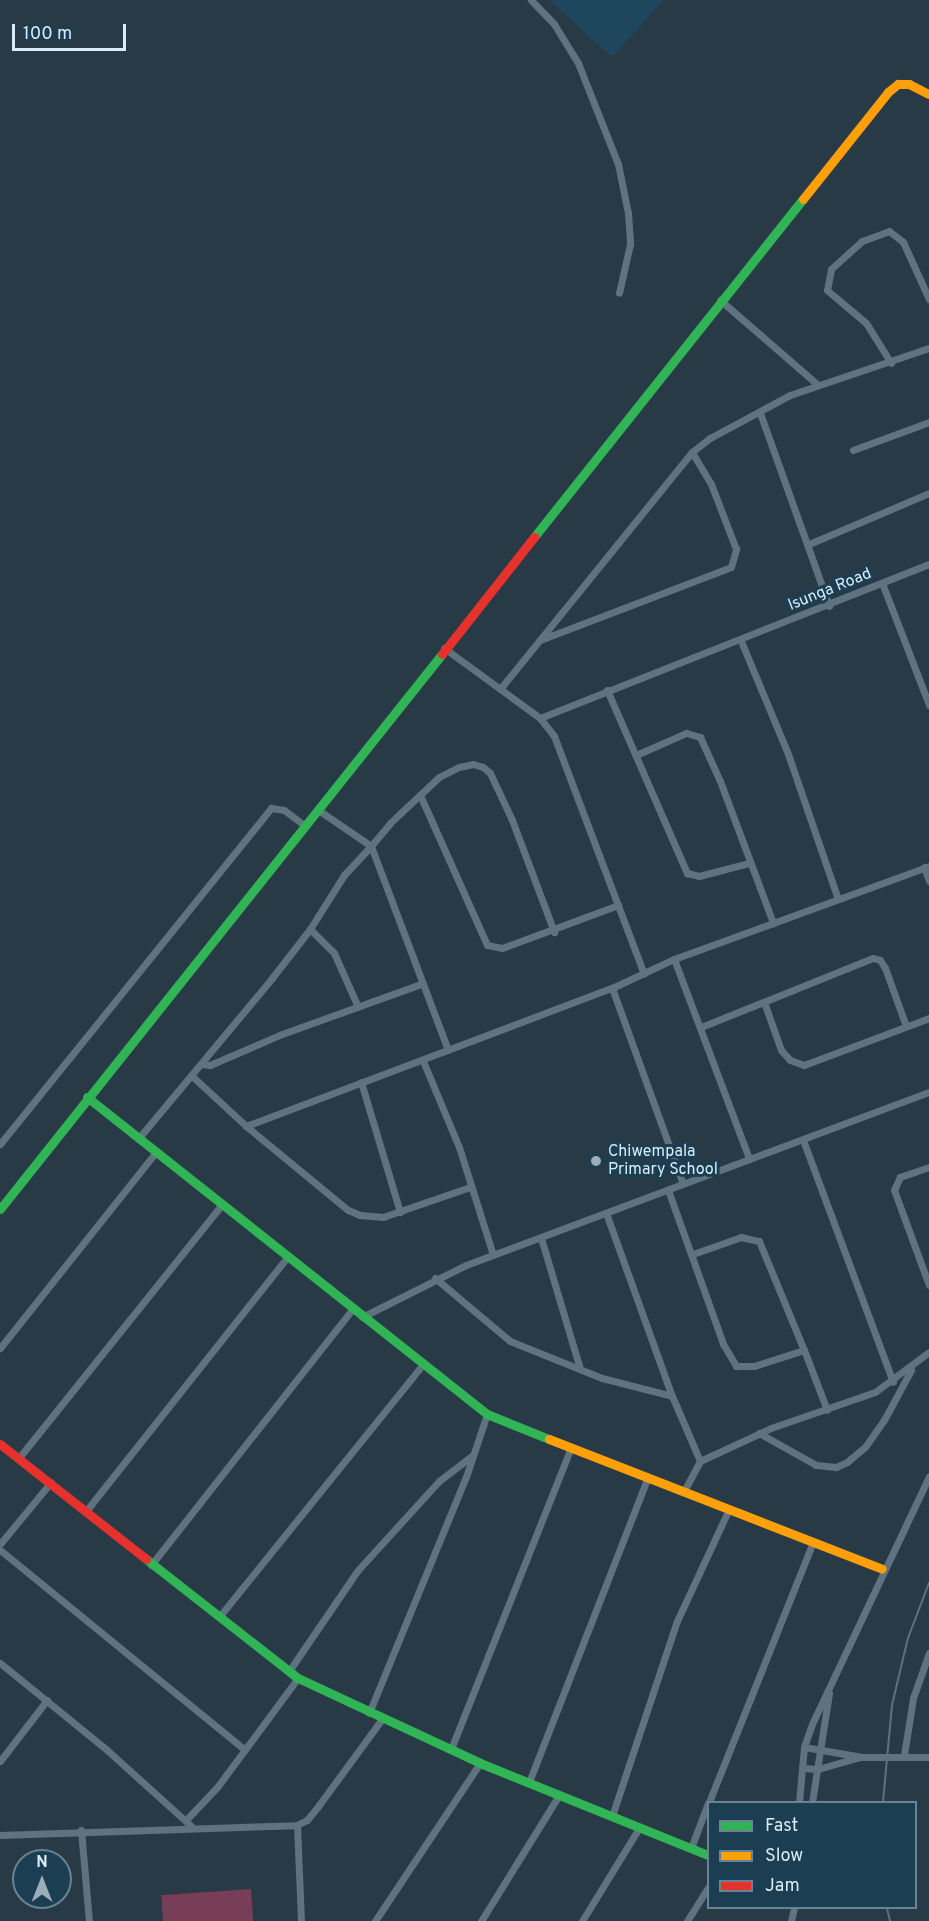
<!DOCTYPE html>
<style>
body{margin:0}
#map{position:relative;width:929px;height:1921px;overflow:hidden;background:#283a45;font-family:Overpass,sans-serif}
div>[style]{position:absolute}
.built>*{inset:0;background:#1e475d}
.green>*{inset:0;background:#783d57;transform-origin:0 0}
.street>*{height:7px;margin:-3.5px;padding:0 3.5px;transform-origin:3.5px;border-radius:3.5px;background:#5e737f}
.fast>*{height:9px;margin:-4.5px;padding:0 4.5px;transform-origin:4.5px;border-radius:4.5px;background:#30b455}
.slow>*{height:9px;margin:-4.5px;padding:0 4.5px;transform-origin:4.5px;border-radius:4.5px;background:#ff9f0a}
.jam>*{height:9px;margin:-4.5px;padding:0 4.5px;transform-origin:4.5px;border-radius:4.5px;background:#e5322d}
.rail>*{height:2px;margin:-1px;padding:0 1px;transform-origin:1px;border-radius:1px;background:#5f717b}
.dots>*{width:16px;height:16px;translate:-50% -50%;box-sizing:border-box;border:3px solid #1b3e52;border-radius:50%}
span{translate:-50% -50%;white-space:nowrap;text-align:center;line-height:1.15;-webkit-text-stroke:6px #1b3e52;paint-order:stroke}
.street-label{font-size:16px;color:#d8ebf7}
.poi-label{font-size:16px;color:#d8ebf7}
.left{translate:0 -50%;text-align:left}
.legend{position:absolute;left:707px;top:1801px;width:210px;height:108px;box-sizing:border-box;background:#1b3e52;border:2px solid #678394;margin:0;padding:8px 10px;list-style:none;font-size:18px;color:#d8ebf7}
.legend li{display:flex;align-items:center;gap:12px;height:30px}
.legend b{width:30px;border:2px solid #678394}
.north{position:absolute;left:12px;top:1849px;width:60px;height:60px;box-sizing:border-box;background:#1b3e52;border:2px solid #678394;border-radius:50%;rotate:0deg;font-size:16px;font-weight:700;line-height:24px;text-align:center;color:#d8ebf7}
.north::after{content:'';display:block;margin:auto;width:21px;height:27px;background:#9aadb9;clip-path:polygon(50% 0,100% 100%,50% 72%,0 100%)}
.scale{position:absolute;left:12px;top:24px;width:114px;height:27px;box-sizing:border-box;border:3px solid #d8ebf7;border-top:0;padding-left:8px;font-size:18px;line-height:21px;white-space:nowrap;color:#d8ebf7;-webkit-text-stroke:4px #1b3e52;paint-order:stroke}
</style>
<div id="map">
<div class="built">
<div style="clip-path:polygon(549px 0,664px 0,612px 57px)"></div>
</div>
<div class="green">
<div style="left:251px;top:1889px;width:32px;height:90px;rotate:86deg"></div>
</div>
<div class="street">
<div style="left:531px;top:0;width:33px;rotate:46deg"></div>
<div style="left:554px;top:24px;width:46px;rotate:58.4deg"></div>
<div style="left:578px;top:63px;width:109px;rotate:68.4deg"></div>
<div style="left:618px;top:164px;width:50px;rotate:78.5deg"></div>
<div style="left:628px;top:213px;width:31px;rotate:86deg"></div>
<div style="left:630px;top:244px;width:50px;rotate:102.7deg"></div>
<div style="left:720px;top:300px;width:128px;rotate:40.9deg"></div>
<div style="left:891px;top:363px;width:47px;rotate:-122deg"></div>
<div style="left:866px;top:323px;width:51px;rotate:-139.8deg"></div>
<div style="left:827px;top:290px;width:21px;rotate:-79deg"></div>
<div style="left:831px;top:269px;width:42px;rotate:-42.1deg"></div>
<div style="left:862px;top:241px;width:29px;rotate:-20deg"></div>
<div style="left:889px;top:231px;width:18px;rotate:38deg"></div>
<div style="left:903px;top:242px;width:63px;rotate:65.5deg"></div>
<div style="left:760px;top:413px;width:205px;rotate:70.3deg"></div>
<div style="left:853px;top:450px;width:81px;rotate:-20.2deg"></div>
<div style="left:809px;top:544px;width:130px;rotate:-23deg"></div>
<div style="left:882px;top:583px;width:131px;rotate:68.9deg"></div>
<div style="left:540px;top:640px;width:204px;rotate:-20.9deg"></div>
<div style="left:731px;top:567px;width:19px;rotate:-74deg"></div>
<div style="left:736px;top:549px;width:70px;rotate:-111deg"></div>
<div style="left:711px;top:484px;width:37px;rotate:-121deg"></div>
<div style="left:741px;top:641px;width:122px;rotate:67.4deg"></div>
<div style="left:788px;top:754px;width:153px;rotate:71deg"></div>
<div style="left:444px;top:648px;width:119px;rotate:36.1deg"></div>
<div style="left:540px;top:718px;width:23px;rotate:52deg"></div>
<div style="left:554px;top:736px;width:254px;rotate:69.3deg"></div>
<div style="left:500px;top:689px;width:305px;rotate:-51deg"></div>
<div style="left:692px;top:452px;width:23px;rotate:-38deg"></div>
<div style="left:710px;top:438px;width:91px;rotate:-28.3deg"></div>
<div style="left:790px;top:395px;width:147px;rotate:-18.7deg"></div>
<div style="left:607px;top:690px;width:200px;rotate:66.4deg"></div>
<div style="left:687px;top:873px;width:12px;rotate:14deg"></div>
<div style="left:699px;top:876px;width:52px;rotate:-14.6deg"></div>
<div style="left:540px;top:718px;width:418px;rotate:-21.6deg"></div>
<div style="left:636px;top:755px;width:55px;rotate:-23.7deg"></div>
<div style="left:686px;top:733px;width:15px;rotate:16deg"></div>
<div style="left:700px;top:737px;width:48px;rotate:65.6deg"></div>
<div style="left:720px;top:781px;width:152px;rotate:69.5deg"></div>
<div style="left:420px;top:795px;width:164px;rotate:65.9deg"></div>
<div style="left:487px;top:945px;width:15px;rotate:11deg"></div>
<div style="left:502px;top:948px;width:124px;rotate:-20.3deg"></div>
<div style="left:924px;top:867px;width:15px;rotate:70deg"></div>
<div style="left:310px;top:929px;width:34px;rotate:45deg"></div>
<div style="left:334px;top:953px;width:59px;rotate:66deg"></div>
<div style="left:674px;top:959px;width:214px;rotate:69.4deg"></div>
<div style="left:612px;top:988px;width:208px;rotate:70.1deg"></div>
<div style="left:764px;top:1002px;width:51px;rotate:70.5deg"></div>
<div style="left:781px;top:1050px;width:13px;rotate:48deg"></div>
<div style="left:790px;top:1060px;width:15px;rotate:20deg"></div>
<div style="left:804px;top:1065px;width:134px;rotate:-20.6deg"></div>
<div style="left:701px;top:1027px;width:185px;rotate:-21.9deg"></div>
<div style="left:873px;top:958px;width:7px;rotate:16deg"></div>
<div style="left:880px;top:960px;width:9px;rotate:58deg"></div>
<div style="left:885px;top:968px;width:62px;rotate:70.1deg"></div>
<div style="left:448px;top:1050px;width:218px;rotate:-110.7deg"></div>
<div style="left:371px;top:846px;width:30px;rotate:-50deg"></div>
<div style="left:390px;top:823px;width:67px;rotate:-43.2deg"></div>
<div style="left:439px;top:777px;width:22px;rotate:-27deg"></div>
<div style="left:459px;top:767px;width:14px;rotate:-12deg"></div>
<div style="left:473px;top:764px;width:10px;rotate:17deg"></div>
<div style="left:483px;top:767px;width:9px;rotate:41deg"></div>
<div style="left:490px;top:773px;width:52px;rotate:64.9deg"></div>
<div style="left:512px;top:820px;width:120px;rotate:69.4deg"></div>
<div style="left:423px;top:1061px;width:93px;rotate:67.3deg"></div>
<div style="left:459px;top:1147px;width:113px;rotate:72.5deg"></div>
<div style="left:202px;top:1064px;width:8px;rotate:7deg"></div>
<div style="left:210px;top:1065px;width:78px;rotate:-23.3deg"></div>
<div style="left:282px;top:1034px;width:148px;rotate:-19.8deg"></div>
<div style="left:192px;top:1076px;width:74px;rotate:42.8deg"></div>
<div style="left:246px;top:1126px;width:132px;rotate:39.5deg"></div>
<div style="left:348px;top:1210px;width:13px;rotate:23deg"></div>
<div style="left:360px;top:1215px;width:23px;rotate:5deg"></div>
<div style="left:383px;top:1217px;width:92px;rotate:-19deg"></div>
<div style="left:361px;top:1082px;width:136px;rotate:73.3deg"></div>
<div style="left:246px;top:1126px;width:391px;rotate:-20.7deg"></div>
<div style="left:612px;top:988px;width:68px;rotate:-25.1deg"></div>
<div style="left:674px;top:959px;width:271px;rotate:-20deg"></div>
<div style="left:138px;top:1139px;width:209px;rotate:-50.2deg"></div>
<div style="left:272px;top:978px;width:62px;rotate:-52.2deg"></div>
<div style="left:310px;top:929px;width:64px;rotate:-57.8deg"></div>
<div style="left:344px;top:875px;width:40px;rotate:-47deg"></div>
<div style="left:371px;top:846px;width:65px;rotate:-145.6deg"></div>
<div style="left:803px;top:1140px;width:258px;rotate:69.6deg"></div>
<div style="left:0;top:1144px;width:432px;rotate:-51.1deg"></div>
<div style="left:271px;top:808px;width:13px;rotate:9deg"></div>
<div style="left:284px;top:810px;width:25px;rotate:37deg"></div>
<div style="left:929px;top:1167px;width:31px;rotate:161deg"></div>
<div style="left:900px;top:1177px;width:14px;rotate:115deg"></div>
<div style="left:894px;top:1190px;width:101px;rotate:69.8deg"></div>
<div style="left:668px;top:1190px;width:164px;rotate:70.3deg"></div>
<div style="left:723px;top:1344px;width:26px;rotate:59deg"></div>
<div style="left:736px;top:1366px;width:18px"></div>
<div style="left:754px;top:1366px;width:52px;rotate:-17.7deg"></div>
<div style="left:804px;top:1350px;width:64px;rotate:69deg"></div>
<div style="left:606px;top:1213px;width:195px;rotate:70.2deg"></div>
<div style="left:541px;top:1238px;width:137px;rotate:73.4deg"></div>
<div style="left:693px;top:1254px;width:51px;rotate:-19.5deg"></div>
<div style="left:741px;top:1237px;width:18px;rotate:13deg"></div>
<div style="left:759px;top:1241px;width:118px;rotate:67.6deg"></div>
<div style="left:435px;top:1278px;width:98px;rotate:40deg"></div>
<div style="left:510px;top:1341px;width:99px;rotate:21.9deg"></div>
<div style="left:602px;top:1378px;width:72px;rotate:14.4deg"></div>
<div style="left:672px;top:1396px;width:71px;rotate:66.7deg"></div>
<div style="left:700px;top:1461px;width:34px;rotate:118deg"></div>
<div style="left:362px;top:1317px;width:116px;rotate:-26.6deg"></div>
<div style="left:466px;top:1265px;width:494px;rotate:-20.5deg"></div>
<div style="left:0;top:1348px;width:251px;rotate:-51.5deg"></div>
<div style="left:759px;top:1433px;width:65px;rotate:29.3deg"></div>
<div style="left:816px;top:1465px;width:20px;rotate:6deg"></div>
<div style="left:836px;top:1467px;width:12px;rotate:-24deg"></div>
<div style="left:847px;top:1462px;width:23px;rotate:-40deg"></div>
<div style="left:865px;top:1447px;width:33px;rotate:-55deg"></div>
<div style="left:884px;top:1420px;width:57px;rotate:-61.6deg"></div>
<div style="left:18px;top:1459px;width:327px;rotate:-51.3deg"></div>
<div style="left:700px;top:1461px;width:78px;rotate:-24.9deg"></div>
<div style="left:771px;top:1428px;width:110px;rotate:-19.1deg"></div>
<div style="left:875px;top:1392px;width:67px;rotate:-36.5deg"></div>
<div style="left:86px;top:1511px;width:324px;rotate:-51.6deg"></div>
<div style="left:0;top:1544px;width:80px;rotate:-50.6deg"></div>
<div style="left:0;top:1550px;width:316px;rotate:39.2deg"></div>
<div style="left:151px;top:1565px;width:325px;rotate:-51.8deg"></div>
<div style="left:219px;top:1617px;width:324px;rotate:-51.1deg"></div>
<div style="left:0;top:1663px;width:138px;rotate:39.1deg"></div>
<div style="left:107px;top:1750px;width:113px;rotate:42.1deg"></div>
<div style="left:289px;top:1671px;width:122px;rotate:-55.7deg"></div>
<div style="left:358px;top:1570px;width:120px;rotate:-47.7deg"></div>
<div style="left:439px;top:1481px;width:43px;rotate:-37.4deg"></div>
<div style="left:369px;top:1713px;width:255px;rotate:-67.7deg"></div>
<div style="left:466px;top:1477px;width:66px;rotate:-71.6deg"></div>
<div style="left:804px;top:1747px;width:59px;rotate:9.8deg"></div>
<div style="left:862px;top:1757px;width:67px"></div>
<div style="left:451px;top:1749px;width:325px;rotate:-68.3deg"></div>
<div style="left:904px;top:1755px;width:58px;rotate:-81deg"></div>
<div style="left:913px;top:1698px;width:48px;rotate:-70.4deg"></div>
<div style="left:0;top:1761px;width:77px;rotate:-52.4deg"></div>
<div style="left:802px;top:1768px;width:16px;rotate:4deg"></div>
<div style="left:818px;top:1769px;width:44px;rotate:-15.9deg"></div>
<div style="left:529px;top:1782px;width:327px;rotate:-68.7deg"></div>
<div style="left:709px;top:1802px;width:280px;rotate:-68.2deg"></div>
<div style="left:799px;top:1802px;width:55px;rotate:-84.8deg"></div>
<div style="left:804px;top:1747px;width:24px;rotate:-71deg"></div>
<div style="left:812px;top:1724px;width:274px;rotate:-64.7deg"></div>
<div style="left:812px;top:1802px;width:110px;rotate:-81.1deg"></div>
<div style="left:612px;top:1816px;width:206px;rotate:-71.6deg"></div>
<div style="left:677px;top:1621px;width:123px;rotate:-65.1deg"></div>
<div style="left:186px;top:1820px;width:47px;rotate:-46.7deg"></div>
<div style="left:218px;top:1786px;width:134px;rotate:-53.5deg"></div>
<div style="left:297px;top:1825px;width:96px;rotate:87.6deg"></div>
<div style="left:81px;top:1830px;width:91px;rotate:85deg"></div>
<div style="left:0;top:1835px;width:297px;rotate:-1.9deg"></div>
<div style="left:297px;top:1825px;width:11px;rotate:-27deg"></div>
<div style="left:307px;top:1820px;width:19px;rotate:-51deg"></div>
<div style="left:319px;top:1805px;width:107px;rotate:-53.8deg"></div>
<div style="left:691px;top:1848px;width:48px;rotate:-69.3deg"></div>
<div style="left:375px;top:1921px;width:190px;rotate:-56.4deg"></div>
<div style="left:481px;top:1921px;width:148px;rotate:-58.2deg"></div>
<div style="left:582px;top:1921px;width:109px;rotate:-58.5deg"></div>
<div style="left:687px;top:1921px;width:40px;rotate:-58deg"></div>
<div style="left:791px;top:1921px;width:13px;rotate:-77deg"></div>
</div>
<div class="fast">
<div style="left:534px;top:537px;width:432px;rotate:-51.5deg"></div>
<div style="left:87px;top:1097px;width:510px;rotate:38.4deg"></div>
<div style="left:487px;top:1414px;width:67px;rotate:22deg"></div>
<div style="left:0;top:1209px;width:709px;rotate:-51.47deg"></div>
<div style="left:146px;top:1559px;width:193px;rotate:38.1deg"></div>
<div style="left:298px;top:1678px;width:201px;rotate:25deg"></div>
<div style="left:480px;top:1763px;width:246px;rotate:22deg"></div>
</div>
<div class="slow">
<div style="left:803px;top:199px;width:137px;rotate:-51.5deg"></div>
<div style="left:888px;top:92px;width:13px;rotate:-39deg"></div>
<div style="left:898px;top:84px;width:11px"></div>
<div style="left:909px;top:84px;width:22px;rotate:27deg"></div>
<div style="left:549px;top:1439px;width:357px;rotate:21.3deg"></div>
</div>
<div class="jam">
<div style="left:442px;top:654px;width:149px;rotate:-51.8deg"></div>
<div style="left:0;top:1444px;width:186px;rotate:38.2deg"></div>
</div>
<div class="rail">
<div style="left:883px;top:1802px;width:97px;rotate:-84.7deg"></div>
<div style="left:892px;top:1705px;width:69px;rotate:-76.6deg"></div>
<div style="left:908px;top:1638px;width:59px;rotate:-69.1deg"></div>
<div style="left:887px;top:1908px;width:13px;rotate:77deg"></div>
</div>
<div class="dots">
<div style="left:596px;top:1161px;background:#9aadb9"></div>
</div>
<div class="street-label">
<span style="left:830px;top:590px;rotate:-22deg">Isunga Road</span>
</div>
<div class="poi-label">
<span class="left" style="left:608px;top:1161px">Chiwempala<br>Primary School</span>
</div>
<ul class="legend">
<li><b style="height:8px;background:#30b455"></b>Fast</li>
<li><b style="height:8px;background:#ff9f0a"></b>Slow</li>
<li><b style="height:8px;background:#e5322d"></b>Jam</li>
</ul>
<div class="north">N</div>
<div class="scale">100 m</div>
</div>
